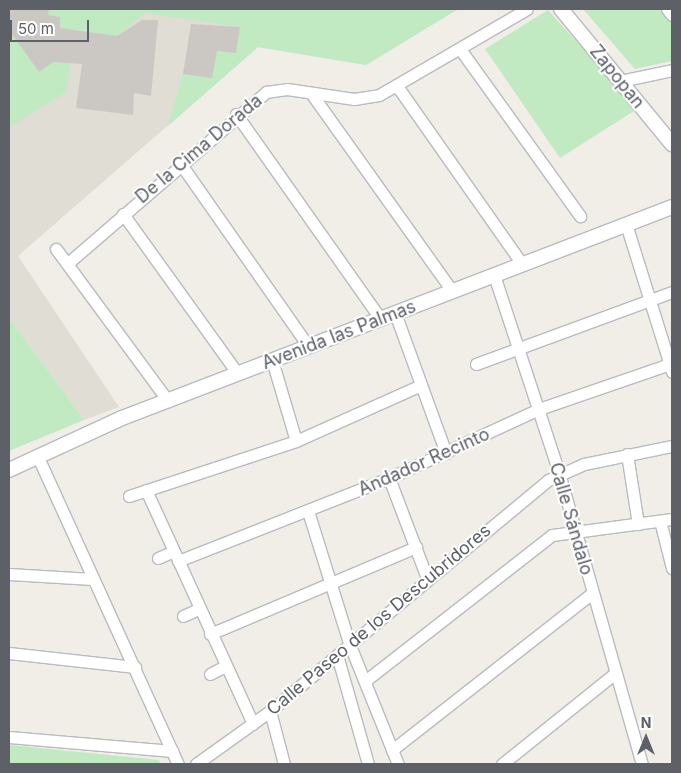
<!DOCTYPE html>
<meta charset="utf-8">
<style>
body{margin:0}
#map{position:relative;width:681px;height:773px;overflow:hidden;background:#f0eee6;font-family:Inter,sans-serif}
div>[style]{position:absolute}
.education>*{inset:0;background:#e0ddd4}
.green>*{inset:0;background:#c1e9c2}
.building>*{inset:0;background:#cbc8c3}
.roads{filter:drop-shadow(1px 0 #b8bbc0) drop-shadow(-1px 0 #b8bbc0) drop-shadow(0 1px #b8bbc0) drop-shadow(0 -1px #b8bbc0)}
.minor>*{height:11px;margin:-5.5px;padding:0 5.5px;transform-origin:5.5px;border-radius:5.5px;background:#fff}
.tertiary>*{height:14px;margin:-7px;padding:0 7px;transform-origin:7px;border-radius:7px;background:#fff}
span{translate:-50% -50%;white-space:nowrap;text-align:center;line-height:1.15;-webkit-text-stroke:4px #fff;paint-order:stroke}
.street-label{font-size:18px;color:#5d6167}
.frame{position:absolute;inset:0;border:10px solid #5d6167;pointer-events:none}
.north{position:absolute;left:621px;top:713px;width:50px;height:50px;-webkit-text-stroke:4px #fff;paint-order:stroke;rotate:0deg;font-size:14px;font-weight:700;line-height:20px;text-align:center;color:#5d6167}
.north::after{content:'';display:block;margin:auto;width:18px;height:22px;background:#5d6167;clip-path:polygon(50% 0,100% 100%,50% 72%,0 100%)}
.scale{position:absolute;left:10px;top:20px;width:79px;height:22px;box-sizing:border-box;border:2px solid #5d6167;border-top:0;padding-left:6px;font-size:15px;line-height:18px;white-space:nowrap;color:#5d6167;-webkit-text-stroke:4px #fff;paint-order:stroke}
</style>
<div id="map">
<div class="education">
<div style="clip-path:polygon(9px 9px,458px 9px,366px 65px,258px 47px,18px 256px,119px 407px,84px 420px,9px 318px)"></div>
</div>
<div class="green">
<div style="clip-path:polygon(49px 9px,458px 9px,366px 65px,258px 47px,168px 126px,183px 74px,212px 78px,189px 58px,240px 27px,145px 13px,117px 36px,60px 28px,60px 17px,48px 15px)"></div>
<div style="clip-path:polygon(583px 9px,661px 9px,672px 21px,672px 61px,635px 69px)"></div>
<div style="clip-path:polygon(548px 10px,637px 109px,560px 158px,485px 49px)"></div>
<div style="clip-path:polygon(9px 30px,39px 72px,53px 62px,70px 64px,66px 92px,13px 125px,9px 125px)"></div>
<div style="clip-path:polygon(9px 318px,84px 420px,9px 451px)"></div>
<div style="clip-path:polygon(9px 745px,159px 760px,161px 764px,9px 764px)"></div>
</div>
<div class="building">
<div style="clip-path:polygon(9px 9px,49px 9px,48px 15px,60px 17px,60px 28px,117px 36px,142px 20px,158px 20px,151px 96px,134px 93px,133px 115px,76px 108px,82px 64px,53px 62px,39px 72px,9px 30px)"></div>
<div style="clip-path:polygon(191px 24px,240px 27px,236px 53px,217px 51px,212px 78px,183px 74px)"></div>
</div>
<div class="roads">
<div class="minor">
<div style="left:667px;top:9px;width:8px;rotate:50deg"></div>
<div style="left:460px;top:49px;width:206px;rotate:54.3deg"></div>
<div style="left:620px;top:81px;width:53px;rotate:-11.9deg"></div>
<div style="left:397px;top:86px;width:218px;rotate:54.9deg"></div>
<div style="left:311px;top:93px;width:243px;rotate:54.5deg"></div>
<div style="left:236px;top:114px;width:250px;rotate:54.8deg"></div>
<div style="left:180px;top:163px;width:223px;rotate:55deg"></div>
<div style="left:123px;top:214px;width:197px;rotate:54.3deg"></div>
<div style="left:626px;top:224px;width:155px;rotate:72.7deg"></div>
<div style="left:56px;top:249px;width:189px;rotate:53.6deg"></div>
<div style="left:68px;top:263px;width:262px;rotate:-40.8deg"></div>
<div style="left:266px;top:92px;width:21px;rotate:-8deg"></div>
<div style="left:287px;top:89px;width:68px;rotate:8.5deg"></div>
<div style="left:354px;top:99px;width:25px;rotate:-9deg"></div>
<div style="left:379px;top:95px;width:171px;rotate:-30.2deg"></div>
<div style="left:494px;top:275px;width:208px;rotate:71.8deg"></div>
<div style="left:559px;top:473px;width:303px;rotate:74.1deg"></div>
<div style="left:395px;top:313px;width:149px;rotate:70deg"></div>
<div style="left:272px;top:360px;width:84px;rotate:73.5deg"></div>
<div style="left:476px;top:364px;width:209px;rotate:-20.2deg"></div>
<div style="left:627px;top:454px;width:71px;rotate:81.1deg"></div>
<div style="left:37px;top:455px;width:340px;rotate:65.5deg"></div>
<div style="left:389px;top:478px;width:107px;rotate:69.2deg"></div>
<div style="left:146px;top:490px;width:257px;rotate:65.4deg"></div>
<div style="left:129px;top:496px;width:176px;rotate:-18.2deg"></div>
<div style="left:296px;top:441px;width:137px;rotate:-24.1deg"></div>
<div style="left:308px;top:511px;width:138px;rotate:72.7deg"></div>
<div style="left:349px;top:643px;width:131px;rotate:68deg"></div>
<div style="left:660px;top:521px;width:49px;rotate:75.7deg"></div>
<div style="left:158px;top:558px;width:17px;rotate:-24deg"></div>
<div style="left:178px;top:561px;width:227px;rotate:-21.5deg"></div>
<div style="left:389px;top:478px;width:165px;rotate:-24.7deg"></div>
<div style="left:539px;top:409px;width:139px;rotate:-19deg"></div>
<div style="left:9px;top:574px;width:83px;rotate:3.4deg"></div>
<div style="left:183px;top:616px;width:17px;rotate:-24deg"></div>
<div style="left:210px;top:634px;width:224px;rotate:-22.9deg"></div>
<div style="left:9px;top:653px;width:127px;rotate:6.3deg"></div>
<div style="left:337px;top:655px;width:113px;rotate:74.1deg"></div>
<div style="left:210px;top:674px;width:17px;rotate:-28deg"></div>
<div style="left:365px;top:681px;width:237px;rotate:-38deg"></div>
<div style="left:552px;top:535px;width:121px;rotate:-7.6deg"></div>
<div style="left:270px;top:711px;width:55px;rotate:75.2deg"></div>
<div style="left:9px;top:737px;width:164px;rotate:4.9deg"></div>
<div style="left:392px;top:750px;width:254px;rotate:-38.1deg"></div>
<div style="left:196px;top:764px;width:91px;rotate:-35.6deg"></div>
<div style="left:270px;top:711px;width:361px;rotate:-39.7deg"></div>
<div style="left:548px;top:480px;width:39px;rotate:-24deg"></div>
<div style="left:584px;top:464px;width:90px;rotate:-11.6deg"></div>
<div style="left:502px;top:764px;width:145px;rotate:-38.8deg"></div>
</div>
<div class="tertiary">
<div style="left:561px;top:9px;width:175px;rotate:50.6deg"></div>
<div style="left:9px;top:470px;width:124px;rotate:-24.7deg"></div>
<div style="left:122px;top:418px;width:589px;rotate:-20.99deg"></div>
</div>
</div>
<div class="street-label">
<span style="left:617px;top:77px;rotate:51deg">Zapopan</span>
<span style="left:199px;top:149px;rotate:-40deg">De la Cima Dorada</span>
<span style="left:339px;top:335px;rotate:-21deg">Avenida las Palmas</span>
<span style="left:424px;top:462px;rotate:-24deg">Andador Recinto</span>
<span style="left:571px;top:519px;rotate:74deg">Calle Sándalo</span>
<span style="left:379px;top:620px;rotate:-40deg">Calle Paseo de los Descubridores</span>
</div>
<div class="frame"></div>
<div class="north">N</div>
<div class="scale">50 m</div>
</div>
